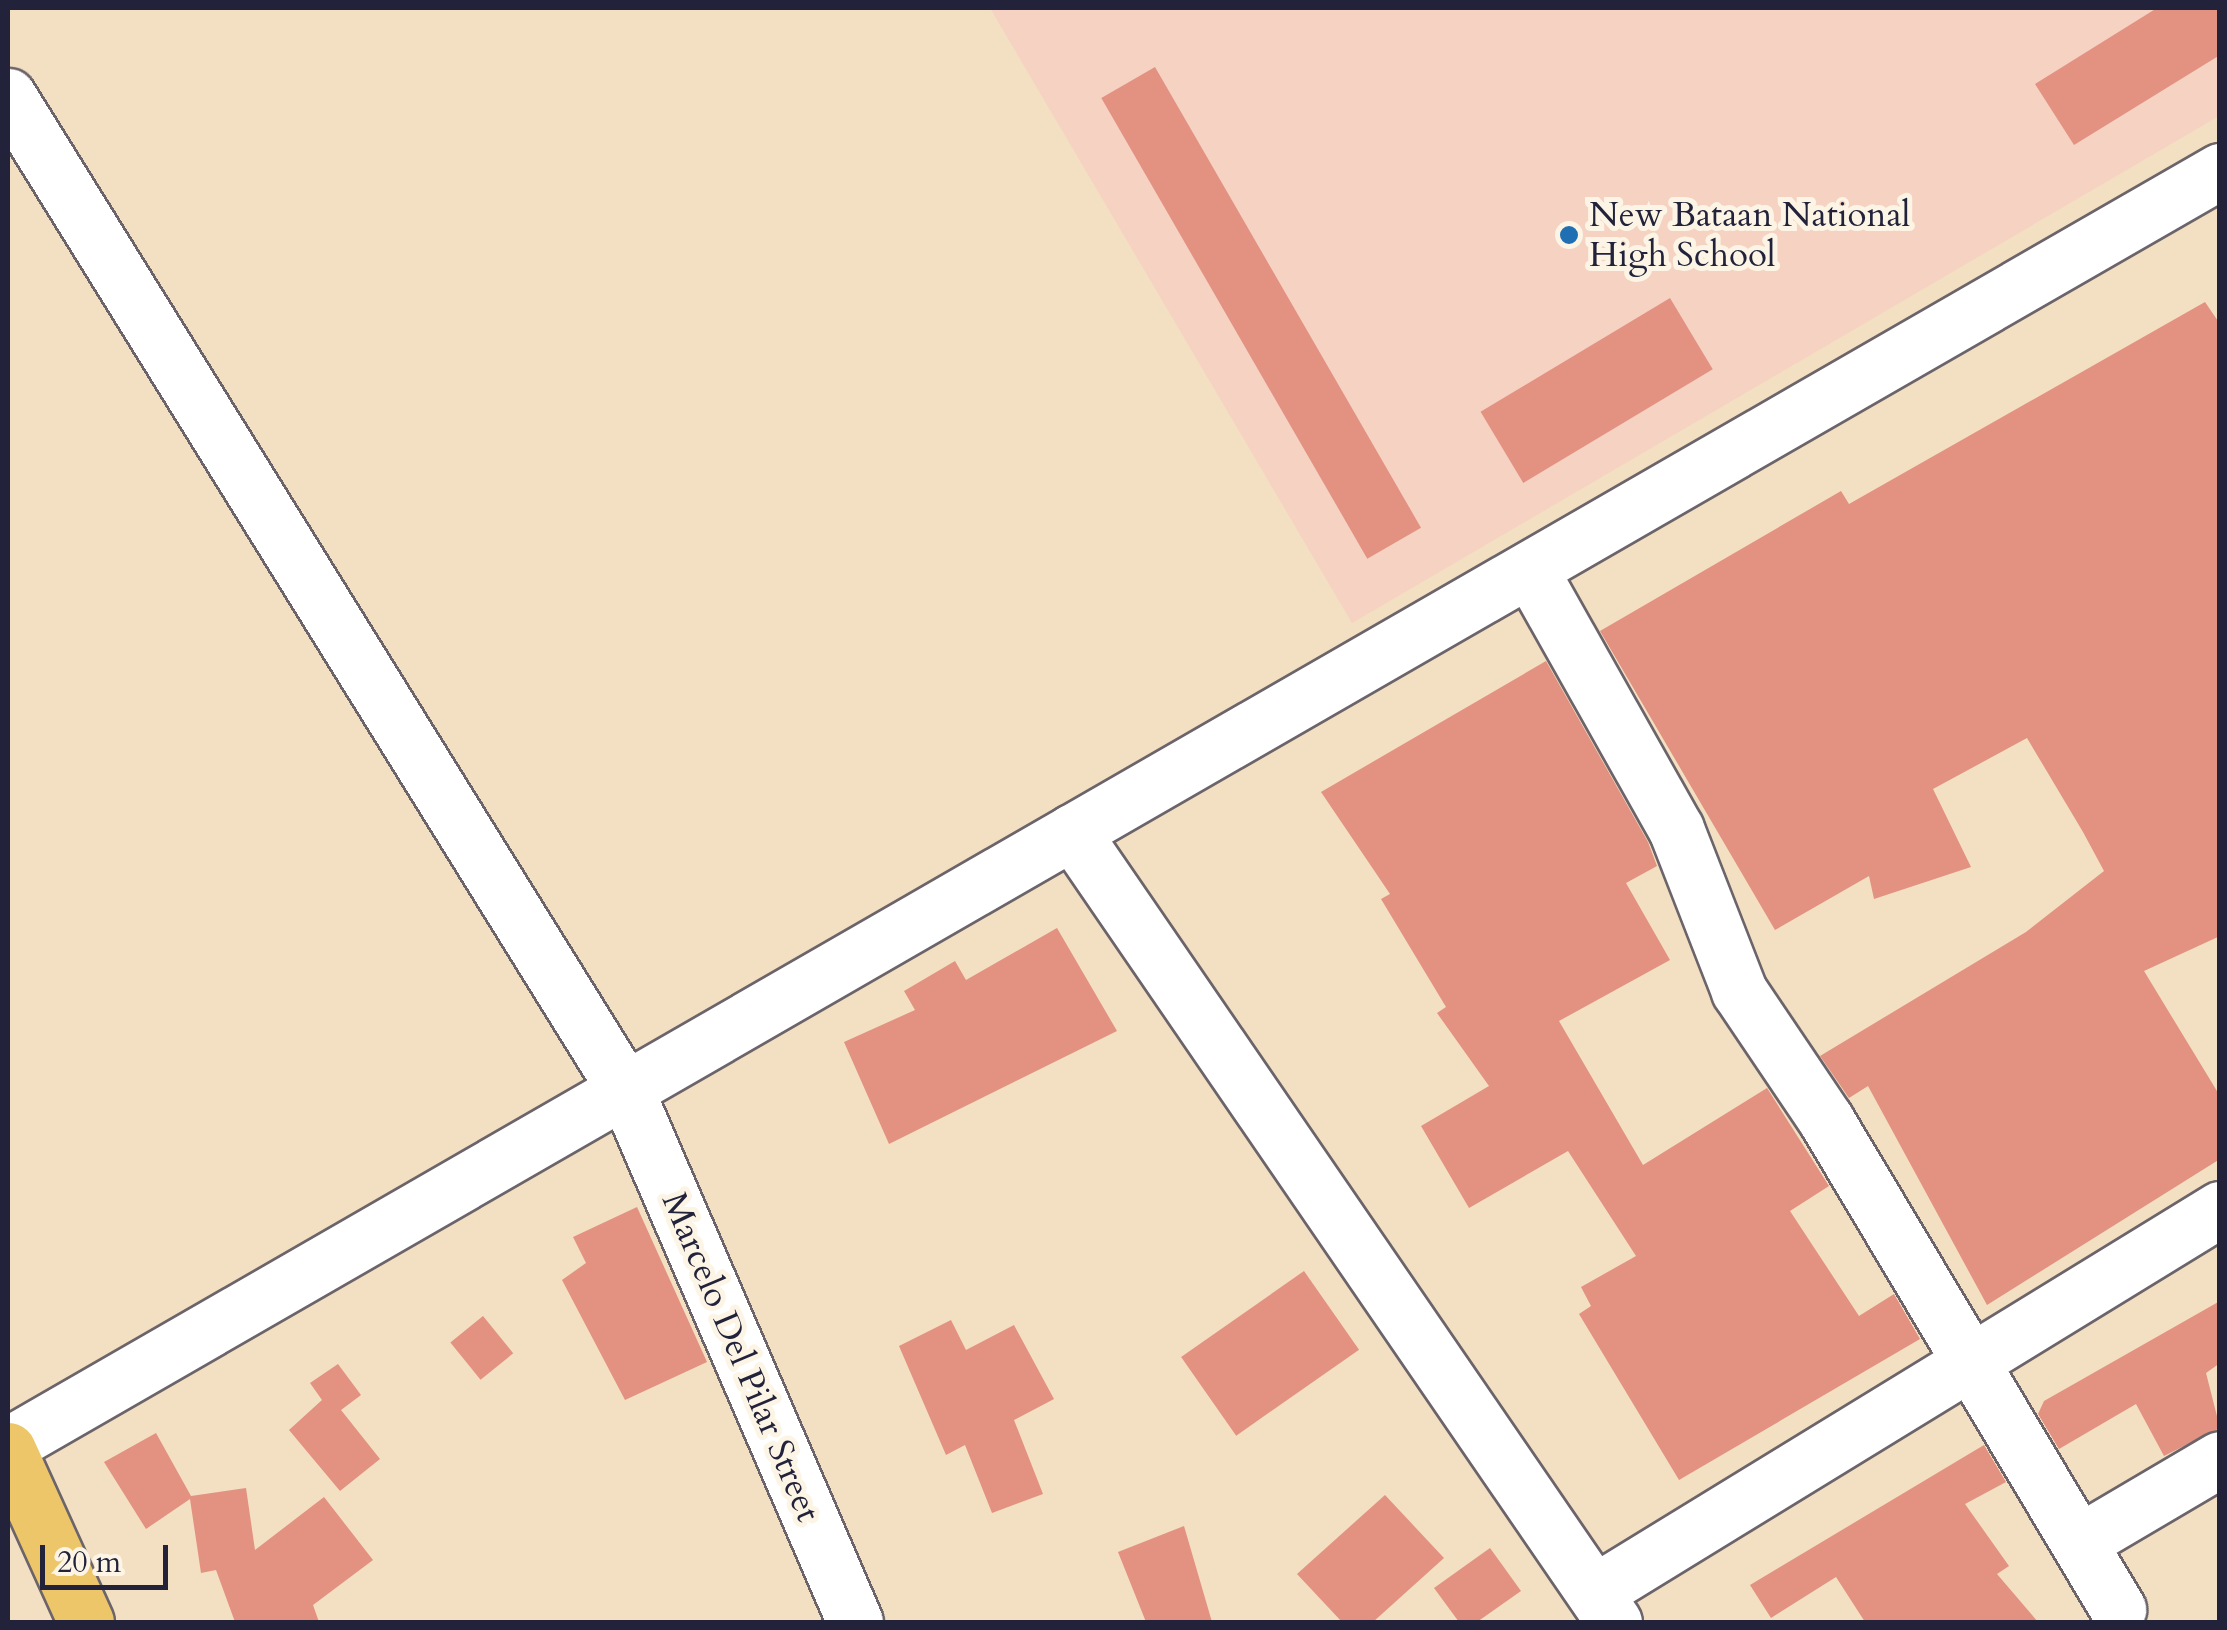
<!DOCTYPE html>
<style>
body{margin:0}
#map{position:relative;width:2227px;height:1630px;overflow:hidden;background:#f3dfc1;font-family:Cardo,serif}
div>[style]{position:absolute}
.built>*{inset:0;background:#f5d2c2}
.building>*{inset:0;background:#e39181;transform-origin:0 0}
.roads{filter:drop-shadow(2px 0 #6b646a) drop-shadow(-2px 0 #6b646a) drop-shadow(0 2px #6b646a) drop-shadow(0 -2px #6b646a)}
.minor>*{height:55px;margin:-27.5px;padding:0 27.5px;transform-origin:27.5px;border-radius:27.5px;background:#fff}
.major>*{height:55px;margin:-27.5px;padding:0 27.5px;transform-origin:27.5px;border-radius:27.5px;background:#ecc669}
.dots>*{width:28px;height:28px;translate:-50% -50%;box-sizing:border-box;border:5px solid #fcf5e5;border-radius:50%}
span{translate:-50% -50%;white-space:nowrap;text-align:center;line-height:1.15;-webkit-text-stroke:10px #fcf5e5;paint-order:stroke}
.poi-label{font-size:35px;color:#22223b}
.left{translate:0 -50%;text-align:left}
.street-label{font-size:35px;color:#22223b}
.frame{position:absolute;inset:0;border:10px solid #22223b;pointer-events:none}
.scale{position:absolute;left:40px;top:1545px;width:128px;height:45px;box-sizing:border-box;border:5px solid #22223b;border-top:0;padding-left:12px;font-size:30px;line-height:35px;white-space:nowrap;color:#22223b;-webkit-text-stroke:8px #fcf5e5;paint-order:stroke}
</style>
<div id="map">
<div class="built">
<div style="clip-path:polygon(990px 8px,2219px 8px,2219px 116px,1352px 623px)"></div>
</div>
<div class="building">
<div style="clip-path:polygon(2157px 8px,2220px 8px,2220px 55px,2074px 145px,2035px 84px)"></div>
<div style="left:1155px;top:67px;width:532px;height:62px;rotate:60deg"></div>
<div style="left:1670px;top:298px;width:83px;height:221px;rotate:59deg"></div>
<div style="clip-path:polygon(2205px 302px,2220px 324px,2220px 936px,2144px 971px,2220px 1096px,2220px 1159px,1987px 1305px,1868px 1086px,1849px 1098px,1820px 1056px,2026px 932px,2104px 871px,2083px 832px,2027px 738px,1933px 789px,1971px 867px,1874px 899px,1869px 876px,1775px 930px,1600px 631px,1841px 491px,1849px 504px)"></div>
<div style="clip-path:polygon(1546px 661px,1648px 842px,1657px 866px,1626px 883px,1670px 960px,1559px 1021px,1643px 1165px,1767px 1088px,1829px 1186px,1790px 1211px,1859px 1316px,1894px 1294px,1920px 1339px,1679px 1480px,1579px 1314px,1591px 1306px,1581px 1287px,1636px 1256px,1568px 1151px,1469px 1208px,1421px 1126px,1489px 1086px,1437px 1013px,1446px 1007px,1381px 899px,1390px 894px,1321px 792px)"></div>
<div style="clip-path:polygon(1057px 928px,1117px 1031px,889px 1144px,844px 1042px,915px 1010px,904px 991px,955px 961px,966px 980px)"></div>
<div style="clip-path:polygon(637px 1207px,707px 1362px,625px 1400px,562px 1280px,586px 1263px,573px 1237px)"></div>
<div style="left:1304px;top:1271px;width:96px;height:150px;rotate:55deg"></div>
<div style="clip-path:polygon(2220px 1301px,2220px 1363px,2206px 1373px,2220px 1428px,2164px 1456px,2136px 1404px,2059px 1449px,2038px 1414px,2044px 1401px)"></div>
<div style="left:483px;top:1316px;width:48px;height:42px;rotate:51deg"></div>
<div style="clip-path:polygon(951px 1320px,966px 1350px,1014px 1325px,1054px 1399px,1014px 1420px,1043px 1494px,992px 1513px,965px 1445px,946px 1455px,899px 1346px)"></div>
<div style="clip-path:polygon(338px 1364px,361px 1395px,341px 1410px,380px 1459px,340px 1491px,289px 1430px,322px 1400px,310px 1383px)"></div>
<div style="clip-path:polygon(156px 1433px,191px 1496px,246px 1488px,255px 1550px,324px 1497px,373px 1560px,313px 1605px,319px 1622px,235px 1622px,216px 1570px,201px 1573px,190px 1499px,146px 1529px,104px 1462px)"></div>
<div style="clip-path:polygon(1984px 1445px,2006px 1482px,1965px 1504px,2009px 1566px,1997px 1574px,2038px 1622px,1865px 1622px,1836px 1577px,1771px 1618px,1750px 1585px)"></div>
<div style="clip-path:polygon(1385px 1495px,1444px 1558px,1373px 1622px,1342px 1622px,1297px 1574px)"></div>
<div style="clip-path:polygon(1184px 1526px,1212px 1622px,1146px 1622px,1118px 1552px)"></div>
<div style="clip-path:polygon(1490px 1548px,1521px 1591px,1477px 1622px,1459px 1622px,1434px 1588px)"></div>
</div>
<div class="roads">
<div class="minor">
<div style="left:8px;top:96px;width:1171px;rotate:58.16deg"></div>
<div style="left:626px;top:1091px;width:578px;rotate:66.67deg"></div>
<div style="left:1530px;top:570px;width:297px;rotate:60.6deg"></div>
<div style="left:1676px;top:829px;width:174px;rotate:68.7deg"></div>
<div style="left:1739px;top:991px;width:156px;rotate:56deg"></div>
<div style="left:1826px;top:1120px;width:570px;rotate:59.16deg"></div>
<div style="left:1072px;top:832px;width:958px;rotate:55.55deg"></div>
<div style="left:8px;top:1445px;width:2553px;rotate:-29.94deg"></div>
<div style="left:2081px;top:1541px;width:161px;rotate:-30.5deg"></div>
<div style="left:1595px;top:1592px;width:733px;rotate:-31.5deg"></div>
</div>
<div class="major">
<div style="left:8px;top:1450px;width:189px;rotate:65.6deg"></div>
</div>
</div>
<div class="dots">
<div style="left:1569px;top:235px;background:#1f6fb2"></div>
</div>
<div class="poi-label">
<span class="left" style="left:1589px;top:235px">New Bataan National<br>High School</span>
</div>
<div class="street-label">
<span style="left:741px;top:1357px;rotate:67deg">Marcelo Del Pilar Street</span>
</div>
<div class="frame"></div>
<div class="scale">20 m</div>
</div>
